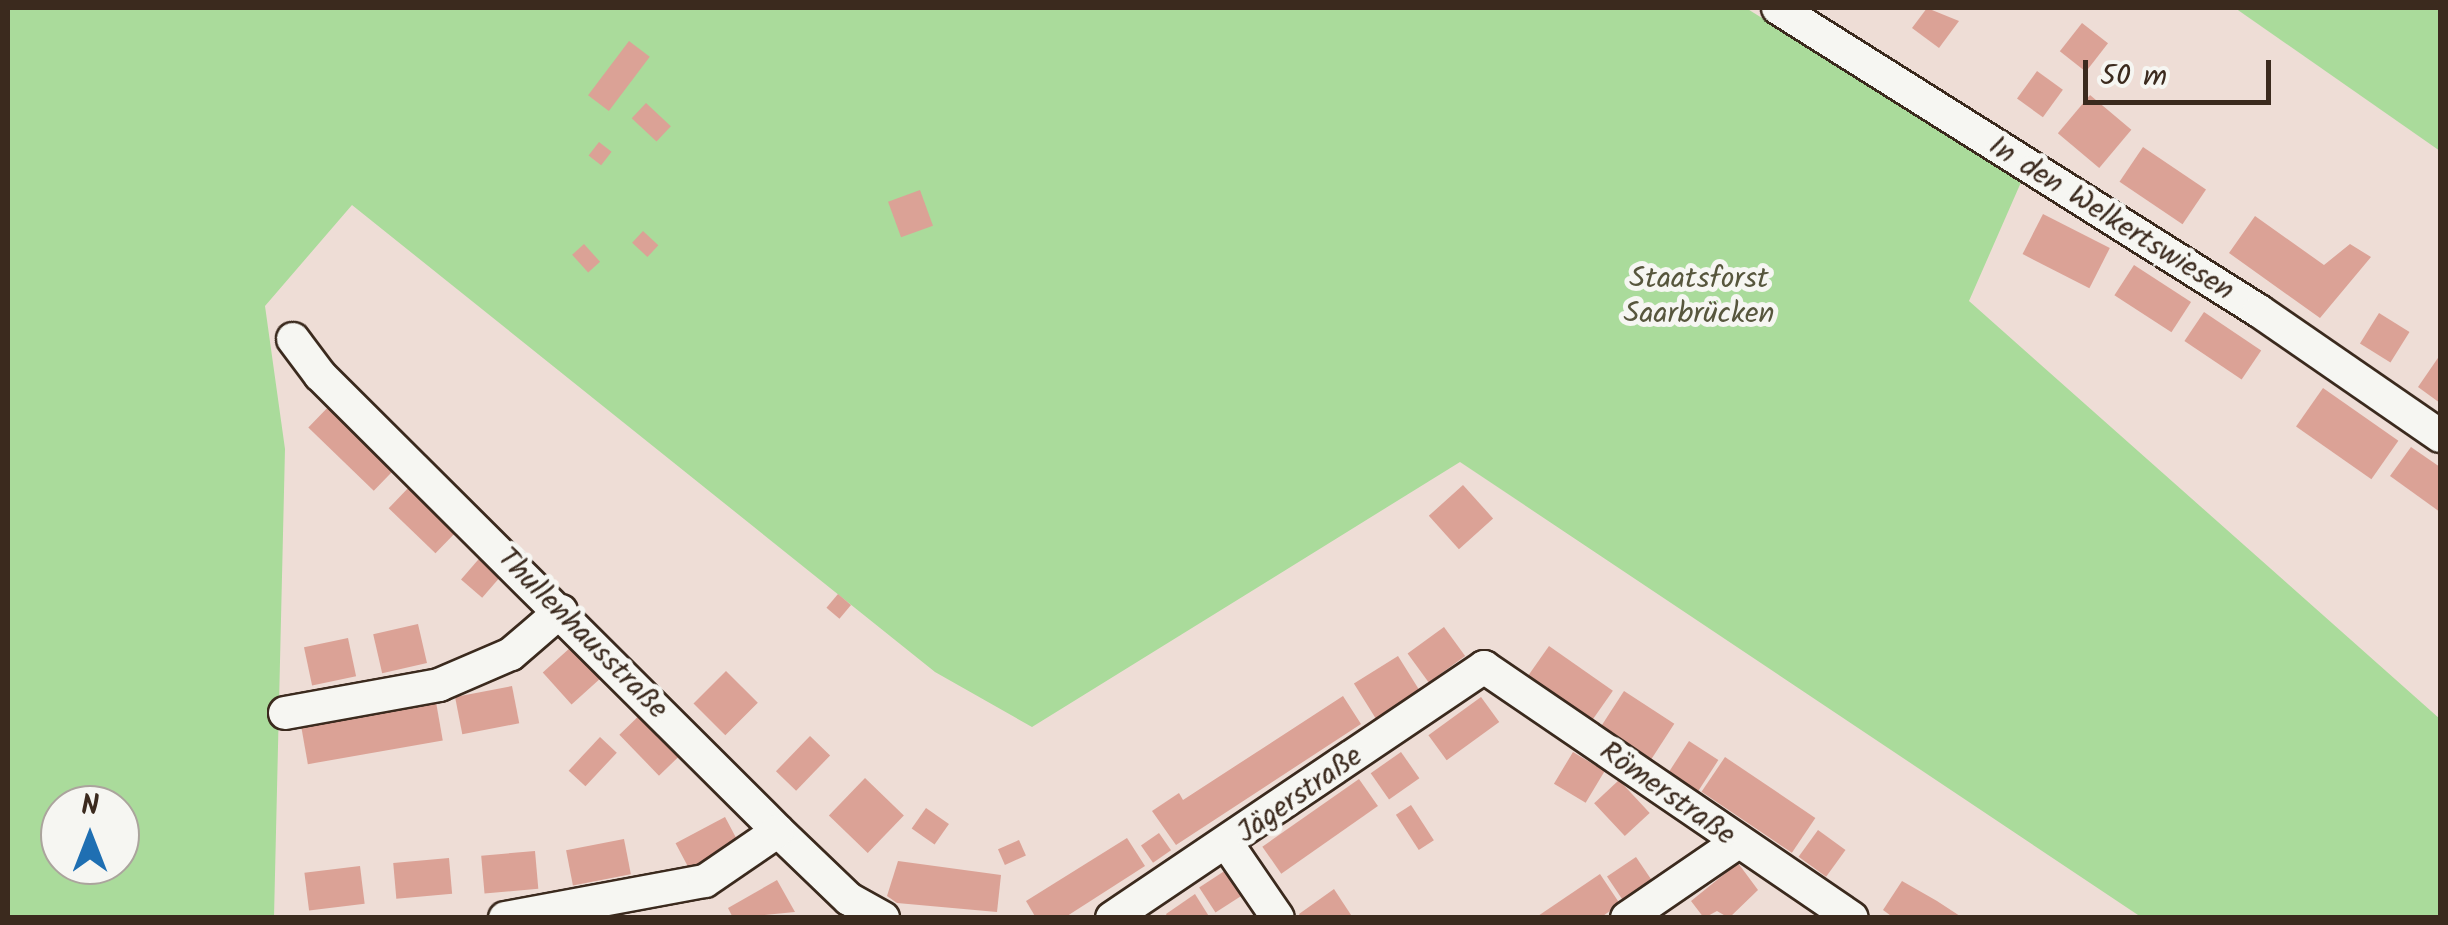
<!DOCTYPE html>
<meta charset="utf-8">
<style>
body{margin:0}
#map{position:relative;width:2448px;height:925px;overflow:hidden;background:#eeddd6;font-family:Kalam,sans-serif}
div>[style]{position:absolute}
.green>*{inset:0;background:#aadb9b}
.building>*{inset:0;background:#dba296;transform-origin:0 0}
.roads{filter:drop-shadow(2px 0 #3b2a1e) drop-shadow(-2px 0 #3b2a1e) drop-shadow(0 2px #3b2a1e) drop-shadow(0 -2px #3b2a1e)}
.minor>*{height:32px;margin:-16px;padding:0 16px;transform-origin:16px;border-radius:16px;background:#f6f6f2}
span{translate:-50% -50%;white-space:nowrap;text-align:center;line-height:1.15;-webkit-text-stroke:10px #f6f6f2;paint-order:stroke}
.street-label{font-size:30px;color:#3b2a1e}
.park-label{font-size:30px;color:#57563d}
.frame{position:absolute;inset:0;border:10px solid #3b2a1e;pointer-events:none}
.north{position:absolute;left:40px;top:785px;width:100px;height:100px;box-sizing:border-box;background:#f6f6f2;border:2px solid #aba49d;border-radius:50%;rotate:0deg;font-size:28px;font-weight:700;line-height:40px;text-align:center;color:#3b2a1e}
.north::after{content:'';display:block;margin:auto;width:35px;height:45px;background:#1f6fb2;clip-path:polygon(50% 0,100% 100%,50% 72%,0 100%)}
.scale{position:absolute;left:2083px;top:60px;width:188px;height:45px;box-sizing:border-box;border:5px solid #3b2a1e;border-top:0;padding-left:12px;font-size:30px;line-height:35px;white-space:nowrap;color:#3b2a1e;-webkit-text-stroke:8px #f6f6f2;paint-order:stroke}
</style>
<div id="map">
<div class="green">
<div style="clip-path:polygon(evenodd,8px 8px,1746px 8px,2022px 180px,1969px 301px,2440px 719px,2440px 917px,2141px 917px,1460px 462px,1032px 727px,935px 672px,352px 205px,265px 306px,285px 449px,274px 917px,8px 917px,8px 8px,60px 805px,120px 805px,120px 865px,60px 865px,60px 805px)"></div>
<div style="clip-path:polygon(2235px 8px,2440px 8px,2440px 151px)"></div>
</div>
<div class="building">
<div style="clip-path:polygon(1927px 8px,1959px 21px,1939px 48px,1912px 28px)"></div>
<div style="left:2082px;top:23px;width:33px;height:36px;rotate:38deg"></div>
<div style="left:629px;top:41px;width:26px;height:68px;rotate:37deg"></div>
<div style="left:2037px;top:71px;width:32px;height:34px;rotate:36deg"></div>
<div style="left:2090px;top:95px;width:54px;height:50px;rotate:40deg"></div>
<div style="left:646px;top:103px;width:34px;height:21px;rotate:43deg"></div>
<div style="left:599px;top:142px;width:16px;height:17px;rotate:38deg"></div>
<div style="left:2143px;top:147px;width:76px;height:42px;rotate:34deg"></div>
<div style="left:920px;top:190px;width:38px;height:34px;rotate:70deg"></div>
<div style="left:2043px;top:214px;width:75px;height:45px;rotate:27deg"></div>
<div style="clip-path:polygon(2255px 216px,2324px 265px,2350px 244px,2371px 257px,2320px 318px,2229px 253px)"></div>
<div style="left:643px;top:231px;width:21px;height:16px;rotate:43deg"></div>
<div style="left:584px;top:244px;width:24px;height:16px;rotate:48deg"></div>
<div style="left:2134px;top:265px;width:68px;height:36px;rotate:33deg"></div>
<div style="left:2204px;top:312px;width:69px;height:35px;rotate:34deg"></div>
<div style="left:2379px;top:313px;width:36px;height:36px;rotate:32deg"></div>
<div style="clip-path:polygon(2440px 355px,2440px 403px,2418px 387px)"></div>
<div style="left:2323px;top:388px;width:92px;height:47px;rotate:35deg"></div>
<div style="left:334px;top:401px;width:91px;height:37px;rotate:44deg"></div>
<div style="clip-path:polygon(2411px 447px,2440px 467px,2440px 512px,2390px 476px)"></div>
<div style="left:413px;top:483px;width:65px;height:35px;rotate:44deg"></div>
<div style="left:1463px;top:485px;width:45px;height:46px;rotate:48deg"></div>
<div style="left:484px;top:553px;width:28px;height:35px;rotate:41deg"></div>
<div style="left:838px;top:594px;width:17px;height:18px;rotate:40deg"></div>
<div style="left:418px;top:624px;width:40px;height:46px;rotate:77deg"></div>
<div style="left:1444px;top:627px;width:36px;height:45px;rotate:54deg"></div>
<div style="left:348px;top:638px;width:39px;height:45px;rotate:78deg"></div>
<div style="left:1549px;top:646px;width:78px;height:37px;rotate:35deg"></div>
<div style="left:571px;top:647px;width:43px;height:38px;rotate:48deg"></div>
<div style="left:1398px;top:656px;width:41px;height:52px;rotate:58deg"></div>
<div style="left:726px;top:671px;width:45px;height:46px;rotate:45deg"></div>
<div style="left:512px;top:686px;width:38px;height:58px;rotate:79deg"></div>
<div style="left:1624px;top:691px;width:60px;height:42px;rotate:33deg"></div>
<div style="clip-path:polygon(1343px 696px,1361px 724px,1176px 845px,1152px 811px,1179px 793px,1183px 800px)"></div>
<div style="left:1481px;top:697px;width:31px;height:65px;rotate:54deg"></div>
<div style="left:436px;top:702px;width:39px;height:137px;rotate:80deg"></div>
<div style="left:646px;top:709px;width:57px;height:37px;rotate:46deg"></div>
<div style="left:810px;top:736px;width:28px;height:49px;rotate:44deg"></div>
<div style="left:600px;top:737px;width:23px;height:46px;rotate:43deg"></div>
<div style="left:1689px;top:741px;width:35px;height:39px;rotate:33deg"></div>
<div style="left:1401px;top:752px;width:32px;height:37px;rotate:55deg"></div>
<div style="left:1573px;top:752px;width:37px;height:37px;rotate:31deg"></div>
<div style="left:1725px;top:757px;width:109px;height:42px;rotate:34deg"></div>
<div style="left:865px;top:778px;width:54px;height:52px;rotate:44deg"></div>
<div style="left:1359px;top:779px;width:33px;height:118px;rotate:55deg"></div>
<div style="left:1619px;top:780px;width:45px;height:34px;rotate:47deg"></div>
<div style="left:1411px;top:805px;width:42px;height:18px;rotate:57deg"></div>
<div style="left:926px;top:808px;width:28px;height:25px;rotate:35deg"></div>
<div style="left:725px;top:817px;width:34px;height:56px;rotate:62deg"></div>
<div style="left:1818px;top:830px;width:34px;height:33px;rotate:36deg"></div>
<div style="left:1159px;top:833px;width:21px;height:22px;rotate:55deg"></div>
<div style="clip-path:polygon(1127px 838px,1145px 866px,1064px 918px,1036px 918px,1026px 901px)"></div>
<div style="left:624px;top:839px;width:36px;height:59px;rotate:79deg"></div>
<div style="left:1019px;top:840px;width:17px;height:23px;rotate:66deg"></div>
<div style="left:535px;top:851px;width:38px;height:54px;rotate:85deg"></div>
<div style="left:1636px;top:857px;width:30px;height:35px;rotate:56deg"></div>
<div style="left:449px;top:858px;width:36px;height:56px;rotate:85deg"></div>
<div style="clip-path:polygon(898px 861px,1001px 875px,997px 912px,897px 903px,887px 896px)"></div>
<div style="clip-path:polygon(1738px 863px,1758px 890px,1729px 918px,1717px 911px,1704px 918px,1691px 901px)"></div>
<div style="left:360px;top:866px;width:38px;height:56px;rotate:83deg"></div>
<div style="left:1226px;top:870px;width:30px;height:32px;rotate:57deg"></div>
<div style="clip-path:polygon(1600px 874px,1620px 904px,1600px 918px,1535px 918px)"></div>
<div style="clip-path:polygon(777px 880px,795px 912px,733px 918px,728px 908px)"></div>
<div style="clip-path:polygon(1902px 881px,1937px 901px,1963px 918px,1894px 918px,1883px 910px)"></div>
<div style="clip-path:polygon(1334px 889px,1353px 918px,1301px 918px,1299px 914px)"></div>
<div style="clip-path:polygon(1195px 894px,1210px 918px,1168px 918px,1166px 914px)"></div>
</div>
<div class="roads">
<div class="minor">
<div style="left:1778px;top:8px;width:568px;rotate:32.21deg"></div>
<div style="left:2259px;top:311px;width:220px;rotate:34.6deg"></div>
<div style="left:293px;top:339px;width:45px;rotate:53.1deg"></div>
<div style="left:320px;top:375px;width:646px;rotate:44.87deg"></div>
<div style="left:778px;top:831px;width:98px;rotate:43.8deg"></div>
<div style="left:849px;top:899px;width:39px;rotate:29deg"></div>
<div style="left:285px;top:713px;width:157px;rotate:-10.3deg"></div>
<div style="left:439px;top:685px;width:78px;rotate:-23.3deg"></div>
<div style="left:511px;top:654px;width:66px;rotate:-40.7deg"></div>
<div style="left:1228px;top:845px;width:88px;rotate:55.6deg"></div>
<div style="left:505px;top:918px;width:203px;rotate:-10.5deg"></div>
<div style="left:705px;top:881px;width:88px;rotate:-34.4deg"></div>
<div style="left:1112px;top:918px;width:449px;rotate:-34deg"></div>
<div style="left:1484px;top:667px;width:445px;rotate:34.3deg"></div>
<div style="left:1627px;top:918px;width:135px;rotate:-34.4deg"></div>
</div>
</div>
<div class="street-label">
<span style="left:2111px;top:219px;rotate:32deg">In den Welkertswiesen</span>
<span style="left:582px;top:634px;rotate:45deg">Thullenhausstraße</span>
<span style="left:1667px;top:794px;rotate:35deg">Römerstraße</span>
<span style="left:1300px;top:795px;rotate:-35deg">Jägerstraße</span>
</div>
<div class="park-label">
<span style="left:1699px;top:296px">Staatsforst<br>Saarbrücken</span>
</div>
<div class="frame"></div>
<div class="north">N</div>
<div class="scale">50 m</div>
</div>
